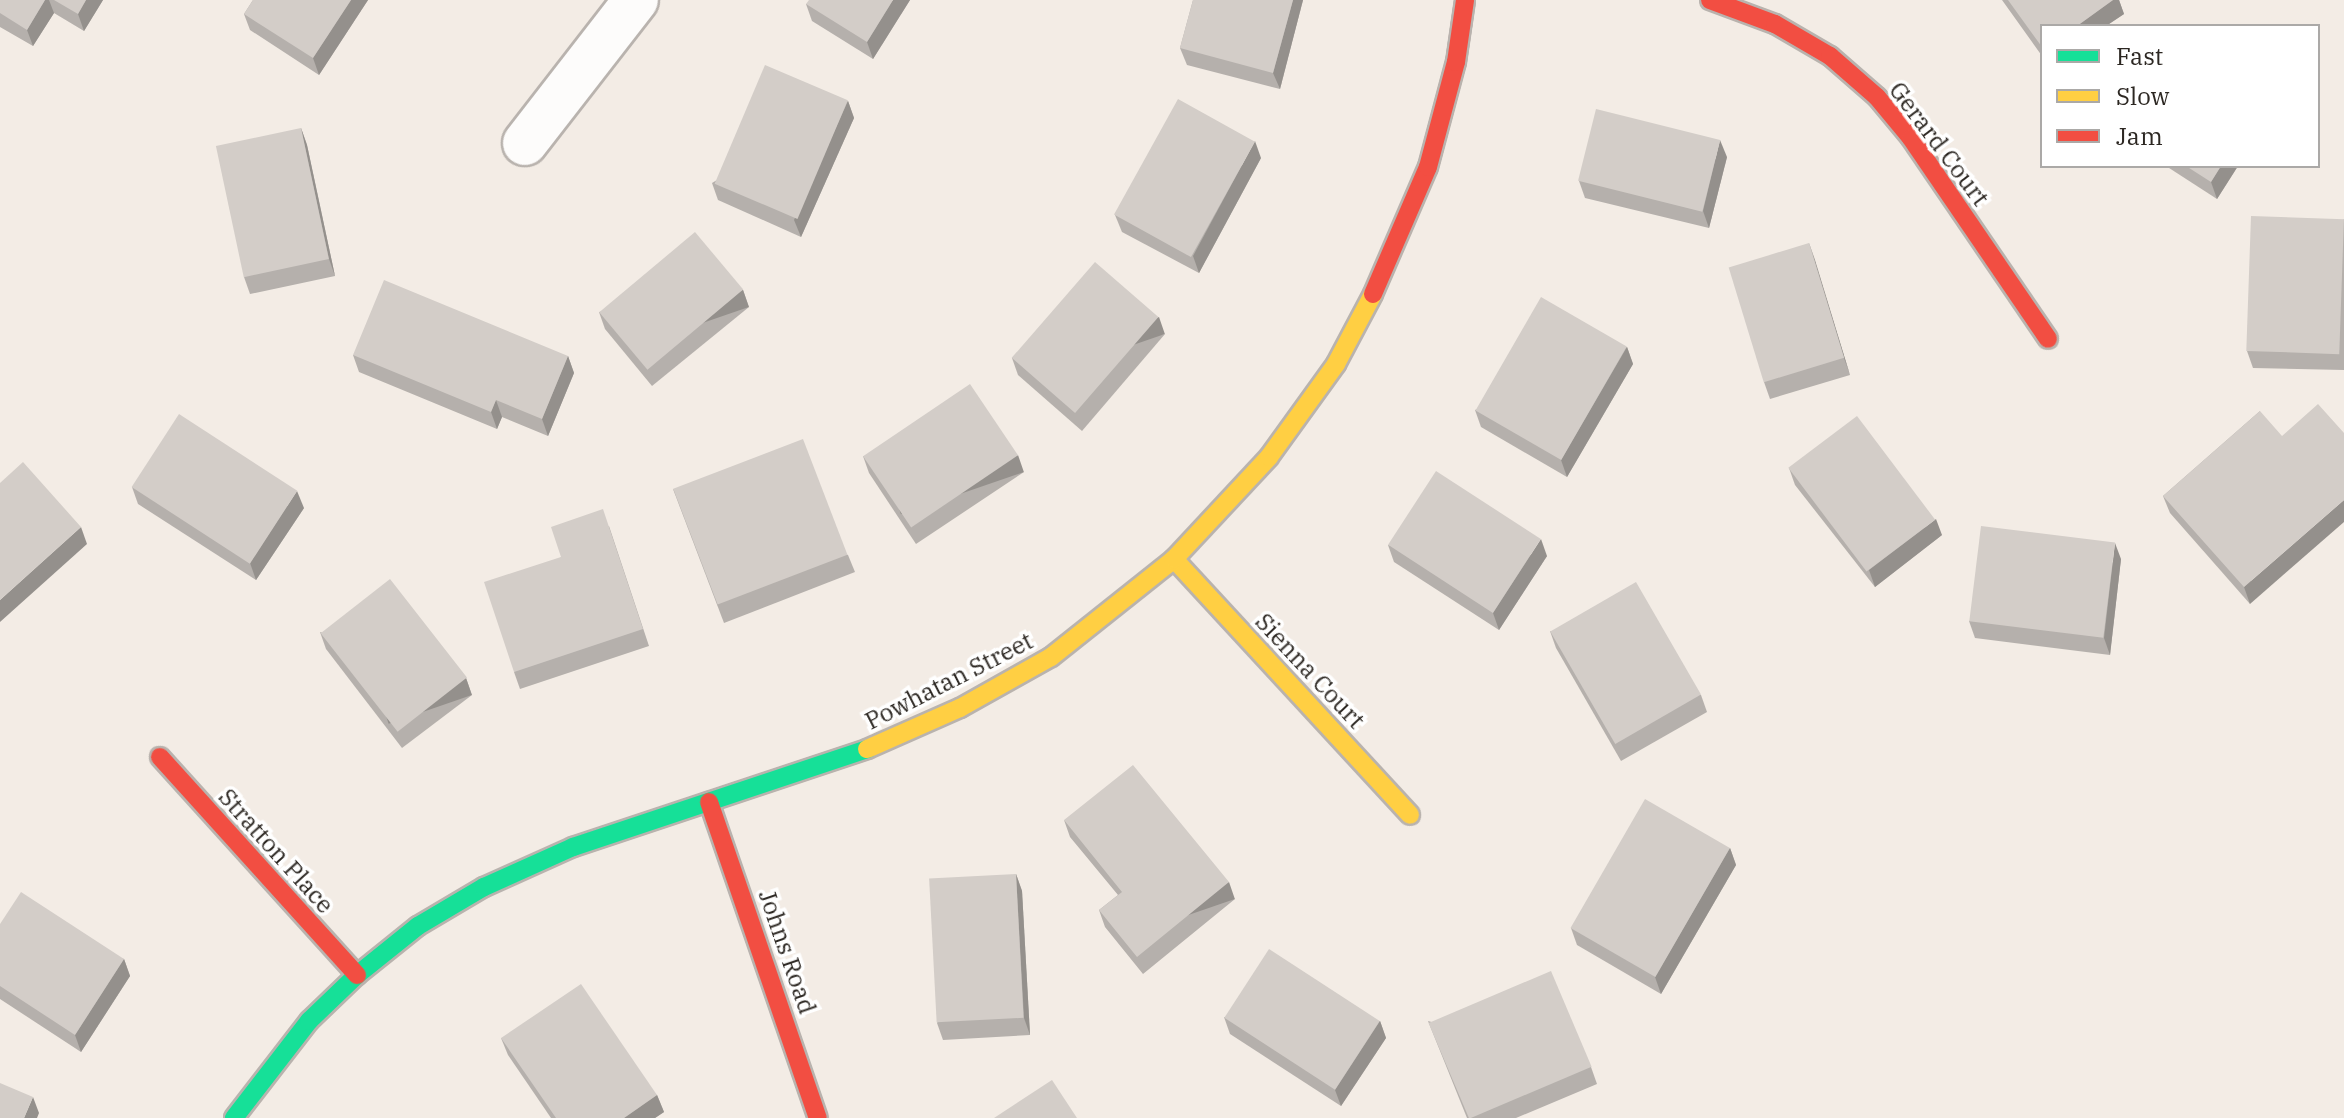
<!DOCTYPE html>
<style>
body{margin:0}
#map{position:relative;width:2344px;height:1118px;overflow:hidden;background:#f3ece5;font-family:"IBM Plex Serif",serif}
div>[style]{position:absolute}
.roads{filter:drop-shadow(2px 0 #b9b3ae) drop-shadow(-2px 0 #b9b3ae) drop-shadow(0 2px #b9b3ae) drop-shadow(0 -2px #b9b3ae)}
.street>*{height:44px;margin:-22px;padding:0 22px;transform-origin:22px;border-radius:22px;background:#fdfcfb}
.fast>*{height:18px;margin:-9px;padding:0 9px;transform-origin:9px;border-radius:9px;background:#16e098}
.slow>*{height:18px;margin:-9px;padding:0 9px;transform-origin:9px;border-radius:9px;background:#ffcf43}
.jam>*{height:18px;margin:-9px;padding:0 9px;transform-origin:9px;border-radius:9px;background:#f24e42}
.wall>*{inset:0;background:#b5b0ac}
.shaded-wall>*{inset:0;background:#94908c;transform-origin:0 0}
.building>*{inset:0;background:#d3cdc8;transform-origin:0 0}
span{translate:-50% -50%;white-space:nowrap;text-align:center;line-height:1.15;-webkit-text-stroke:7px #fff;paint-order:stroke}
.street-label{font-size:24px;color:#2c2722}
.legend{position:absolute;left:2040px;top:24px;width:280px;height:144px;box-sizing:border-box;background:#fff;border:2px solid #aba9a7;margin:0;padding:10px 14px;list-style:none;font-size:24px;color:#2c2722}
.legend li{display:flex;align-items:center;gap:16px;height:40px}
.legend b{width:40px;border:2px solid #aba9a7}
</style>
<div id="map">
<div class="roads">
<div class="street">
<div style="left:525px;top:143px;width:181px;rotate:-52.2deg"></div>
</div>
<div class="fast">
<div style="left:234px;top:1118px;width:123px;rotate:-52.3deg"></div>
<div style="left:309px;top:1021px;width:66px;rotate:-43.8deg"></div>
<div style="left:357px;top:975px;width:78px;rotate:-38.8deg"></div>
<div style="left:418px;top:926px;width:77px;rotate:-30.6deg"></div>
<div style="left:484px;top:887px;width:98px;rotate:-24.2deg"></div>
<div style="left:573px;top:847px;width:310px;rotate:-18.4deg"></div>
</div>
<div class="slow">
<div style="left:1174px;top:559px;width:348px;rotate:47.3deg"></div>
<div style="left:867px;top:749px;width:102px;rotate:-23.8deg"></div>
<div style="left:960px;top:708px;width:104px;rotate:-29.3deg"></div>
<div style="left:1051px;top:657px;width:157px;rotate:-38.5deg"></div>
<div style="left:1174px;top:559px;width:139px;rotate:-47deg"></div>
<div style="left:1269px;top:457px;width:115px;rotate:-54.2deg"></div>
<div style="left:1336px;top:364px;width:79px;rotate:-62.1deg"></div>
</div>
<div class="jam">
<div style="left:1710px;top:0;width:69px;rotate:20.3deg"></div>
<div style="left:1775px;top:24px;width:64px;rotate:30.2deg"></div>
<div style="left:1830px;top:56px;width:62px;rotate:41.1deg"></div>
<div style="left:1877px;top:97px;width:53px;rotate:50.3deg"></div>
<div style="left:1911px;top:138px;width:243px;rotate:55.7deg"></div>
<div style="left:1373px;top:294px;width:138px;rotate:-66.6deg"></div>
<div style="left:1428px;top:167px;width:109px;rotate:-75.1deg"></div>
<div style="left:1456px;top:62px;width:63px;rotate:-81.7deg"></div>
<div style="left:160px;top:757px;width:294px;rotate:47.9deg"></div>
<div style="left:709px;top:802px;width:334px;rotate:71deg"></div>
</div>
</div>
<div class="wall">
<div style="clip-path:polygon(0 0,103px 0,84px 31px,54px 13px,33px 46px,0 27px)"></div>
<div style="clip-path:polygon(253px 0,368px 0,319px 75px,250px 30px,244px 14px)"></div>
<div style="clip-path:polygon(910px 0,873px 59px,812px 21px,806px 4px)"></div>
<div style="clip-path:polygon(1193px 0,1303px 0,1280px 89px,1187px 65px,1180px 48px)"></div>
<div style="clip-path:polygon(2002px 0,2119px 0,2124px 14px,2106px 26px,2042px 26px,2042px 56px)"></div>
<div style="clip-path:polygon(848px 101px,854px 118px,801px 237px,718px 200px,712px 183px)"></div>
<div style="clip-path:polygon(301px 128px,307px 145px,335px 276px,250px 294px,244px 277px)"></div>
<div style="clip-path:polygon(1727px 157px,1709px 228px,1585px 198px,1579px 181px)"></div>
<div style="clip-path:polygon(1261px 158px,1199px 273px,1122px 232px,1115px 215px)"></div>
<div style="clip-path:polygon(2166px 166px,2238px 166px,2217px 199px)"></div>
<div style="clip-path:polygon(2344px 219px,2344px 370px,2253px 368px,2247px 351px)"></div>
<div style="clip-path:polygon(1809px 243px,1850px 375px,1770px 399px,1764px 382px)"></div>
<div style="clip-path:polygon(743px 290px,749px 307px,652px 386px,605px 329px,599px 312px)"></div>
<div style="clip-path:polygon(1165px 334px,1082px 431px,1018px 375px,1012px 358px)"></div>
<div style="clip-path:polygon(1627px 347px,1633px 364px,1567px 477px,1481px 427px,1475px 410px)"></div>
<div style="clip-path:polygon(353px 355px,568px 356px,574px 373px,548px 436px,502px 417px,497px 429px,359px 372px)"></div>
<div style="clip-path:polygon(2260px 411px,2250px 604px,2170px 513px,2163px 496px)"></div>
<div style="clip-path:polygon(863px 456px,1024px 472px,916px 544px,869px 473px)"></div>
<div style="clip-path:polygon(1789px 468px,1942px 535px,1875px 587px,1795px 485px)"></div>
<div style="clip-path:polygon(132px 487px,304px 508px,256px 580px,138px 504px)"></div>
<div style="clip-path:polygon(673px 489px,848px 555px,855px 572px,724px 623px)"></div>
<div style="clip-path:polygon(609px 526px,649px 646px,520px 689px,514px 672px,561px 557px)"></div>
<div style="clip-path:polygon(1388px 545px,1547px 556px,1499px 630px,1394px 562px)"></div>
<div style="clip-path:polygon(2121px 559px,2110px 655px,1975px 638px,1969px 621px)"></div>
<div style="clip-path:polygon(1550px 631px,1701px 695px,1707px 712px,1621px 761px,1556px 648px)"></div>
<div style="clip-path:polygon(320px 632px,466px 678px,472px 695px,402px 748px,326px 649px)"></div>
<div style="clip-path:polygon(1064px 820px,1235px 899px,1143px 974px,1105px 927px,1099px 910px,1118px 895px,1070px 837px)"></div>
<div style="clip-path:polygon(1730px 848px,1736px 865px,1661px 994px,1577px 945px,1571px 928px)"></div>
<div style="clip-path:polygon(1016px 874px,1022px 891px,1030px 1035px,943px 1040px,937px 1023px)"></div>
<div style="clip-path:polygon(0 924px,124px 959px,130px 976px,81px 1052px,0 999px)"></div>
<div style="clip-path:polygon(1224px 1017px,1380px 1021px,1386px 1038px,1341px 1106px,1230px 1034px)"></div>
<div style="clip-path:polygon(1428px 1021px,1591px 1067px,1597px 1084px,1516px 1118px,1467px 1118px)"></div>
<div style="clip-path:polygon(501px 1038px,657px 1095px,664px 1112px,655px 1118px,551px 1118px,508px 1055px)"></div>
</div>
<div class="shaded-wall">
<div style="clip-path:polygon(45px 0,49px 0,54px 13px,33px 46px,27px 30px)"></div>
<div style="clip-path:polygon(86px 0,103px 0,84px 31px,78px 14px)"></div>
<div style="clip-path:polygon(351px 0,368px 0,319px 75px,313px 58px)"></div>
<div style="clip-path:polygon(893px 0,910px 0,873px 59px,867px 42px)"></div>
<div style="clip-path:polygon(1293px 0,1303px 0,1280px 89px,1273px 73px)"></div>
<div style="clip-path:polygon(2113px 0,2119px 0,2124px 14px,2106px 26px,2077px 26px)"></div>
<div style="clip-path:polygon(848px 101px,854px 118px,801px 237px,794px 220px)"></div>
<div style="clip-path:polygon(301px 128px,307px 145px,335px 276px,329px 259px)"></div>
<div style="clip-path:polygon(1720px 140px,1727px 157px,1709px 228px,1703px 211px)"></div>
<div style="clip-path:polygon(1255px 141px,1261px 158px,1199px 273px,1193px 256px)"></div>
<div style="clip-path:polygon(2221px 166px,2238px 166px,2217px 199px,2211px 182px)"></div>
<div style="clip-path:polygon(1809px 243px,1815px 260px,1850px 375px,1844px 358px)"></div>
<div style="left:743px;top:290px;width:18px;height:125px;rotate:71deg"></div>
<div style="left:1159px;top:317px;width:18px;height:128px;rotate:71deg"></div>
<div style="clip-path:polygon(1627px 347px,1633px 364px,1567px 477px,1561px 460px)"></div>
<div style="clip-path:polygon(568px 356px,574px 373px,548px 436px,542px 419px)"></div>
<div style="clip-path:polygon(496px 400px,502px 417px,497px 429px,491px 412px)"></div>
<div style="left:1018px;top:455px;width:18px;height:130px;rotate:71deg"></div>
<div style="clip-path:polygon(297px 491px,304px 508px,256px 580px,250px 563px)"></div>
<div style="clip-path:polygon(2344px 500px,2344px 522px,2250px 604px,2244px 587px)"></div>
<div style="clip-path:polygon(1936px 519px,1942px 535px,1875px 587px,1869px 570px)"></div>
<div style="clip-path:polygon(81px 527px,87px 544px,0 622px,0 600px)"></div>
<div style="clip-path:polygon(1541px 539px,1547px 556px,1499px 630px,1493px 613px)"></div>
<div style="clip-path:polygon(2115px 543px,2121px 559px,2110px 655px,2104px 638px)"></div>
<div style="left:466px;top:678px;width:18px;height:88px;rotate:71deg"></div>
<div style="clip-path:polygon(1730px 848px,1736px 865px,1661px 994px,1655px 977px)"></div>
<div style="clip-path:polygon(1016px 874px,1022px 891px,1030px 1035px,1024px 1018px)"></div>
<div style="left:1229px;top:882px;width:18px;height:119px;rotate:71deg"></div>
<div style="clip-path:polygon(124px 959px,130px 976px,81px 1052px,75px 1035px)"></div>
<div style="clip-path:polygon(1380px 1021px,1386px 1038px,1341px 1106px,1335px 1090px)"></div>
<div style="clip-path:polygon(657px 1095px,664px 1112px,655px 1118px,624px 1118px)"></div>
<div style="clip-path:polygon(33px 1097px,39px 1113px,37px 1118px,24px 1118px)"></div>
</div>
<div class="building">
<div style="clip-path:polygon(0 0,45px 0,27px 30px,0 13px)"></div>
<div style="clip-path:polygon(54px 0,86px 0,78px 14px)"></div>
<div style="clip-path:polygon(253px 0,351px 0,313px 58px,244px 14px)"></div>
<div style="clip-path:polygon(809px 0,893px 0,867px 42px,806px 4px)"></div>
<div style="clip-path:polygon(1193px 0,1293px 0,1273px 73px,1180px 48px)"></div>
<div style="clip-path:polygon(2008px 0,2113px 0,2077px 26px,2042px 26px,2042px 47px)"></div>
<div style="left:765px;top:65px;width:90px;height:129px;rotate:23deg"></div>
<div style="left:1178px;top:99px;width:88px;height:132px;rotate:29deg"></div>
<div style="left:1596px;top:109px;width:128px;height:74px;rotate:14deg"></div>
<div style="left:301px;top:128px;width:134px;height:87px;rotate:78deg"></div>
<div style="clip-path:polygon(2186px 166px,2221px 166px,2211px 182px)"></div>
<div style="left:2251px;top:216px;width:93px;height:135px;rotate:2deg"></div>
<div style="left:695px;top:232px;width:75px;height:125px;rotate:50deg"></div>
<div style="left:1809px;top:243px;width:120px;height:84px;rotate:73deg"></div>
<div style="left:1095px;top:262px;width:84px;height:127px;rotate:41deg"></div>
<div style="clip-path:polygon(384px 280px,568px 356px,542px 419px,496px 400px,491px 412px,353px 355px)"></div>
<div style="left:1541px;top:297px;width:99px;height:131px;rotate:30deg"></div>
<div style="left:970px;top:384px;width:86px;height:129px;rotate:56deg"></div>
<div style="clip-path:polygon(2318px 404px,2344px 433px,2344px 500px,2244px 587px,2163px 496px,2260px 411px,2282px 436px)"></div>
<div style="left:179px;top:414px;width:141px;height:87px;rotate:33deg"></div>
<div style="left:1857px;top:416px;width:130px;height:86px;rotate:53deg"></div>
<div style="left:803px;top:439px;width:124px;height:139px;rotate:69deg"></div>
<div style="clip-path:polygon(23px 462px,81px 527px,0 600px,0 483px)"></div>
<div style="left:1436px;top:471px;width:125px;height:88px;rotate:33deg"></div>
<div style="clip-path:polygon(603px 509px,643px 629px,514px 672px,484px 582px,561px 557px,551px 527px)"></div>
<div style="left:1981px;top:526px;width:135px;height:96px;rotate:7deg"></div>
<div style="left:390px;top:579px;width:125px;height:88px;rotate:52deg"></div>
<div style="left:1636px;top:582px;width:130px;height:99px;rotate:60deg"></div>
<div style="clip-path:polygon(1133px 765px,1229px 882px,1137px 957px,1099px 910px,1122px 892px,1064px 820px)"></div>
<div style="left:1645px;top:799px;width:98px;height:149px;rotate:30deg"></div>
<div style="left:1016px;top:874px;width:144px;height:87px;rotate:87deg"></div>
<div style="clip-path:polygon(21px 892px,124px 959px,75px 1035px,0 986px,0 924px)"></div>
<div style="left:1269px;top:949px;width:132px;height:82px;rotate:33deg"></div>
<div style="left:1551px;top:971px;width:104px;height:133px;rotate:67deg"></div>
<div style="clip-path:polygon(581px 984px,657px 1095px,624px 1118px,556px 1118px,501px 1038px)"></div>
<div style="clip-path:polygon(1052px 1080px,1077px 1118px,994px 1118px)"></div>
<div style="clip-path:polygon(0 1083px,33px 1097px,24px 1118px,0 1118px)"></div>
</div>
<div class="street-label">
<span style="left:1939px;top:144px;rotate:53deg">Gerard Court</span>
<span style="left:1310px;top:671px;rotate:47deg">Sienna Court</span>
<span style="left:949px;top:681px;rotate:-27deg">Powhatan Street</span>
<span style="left:276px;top:851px;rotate:48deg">Stratton Place</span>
<span style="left:787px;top:952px;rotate:71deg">Johns Road</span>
</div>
<ul class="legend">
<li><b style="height:10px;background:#16e098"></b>Fast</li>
<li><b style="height:10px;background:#ffcf43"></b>Slow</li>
<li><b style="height:10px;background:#f24e42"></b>Jam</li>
</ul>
</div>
